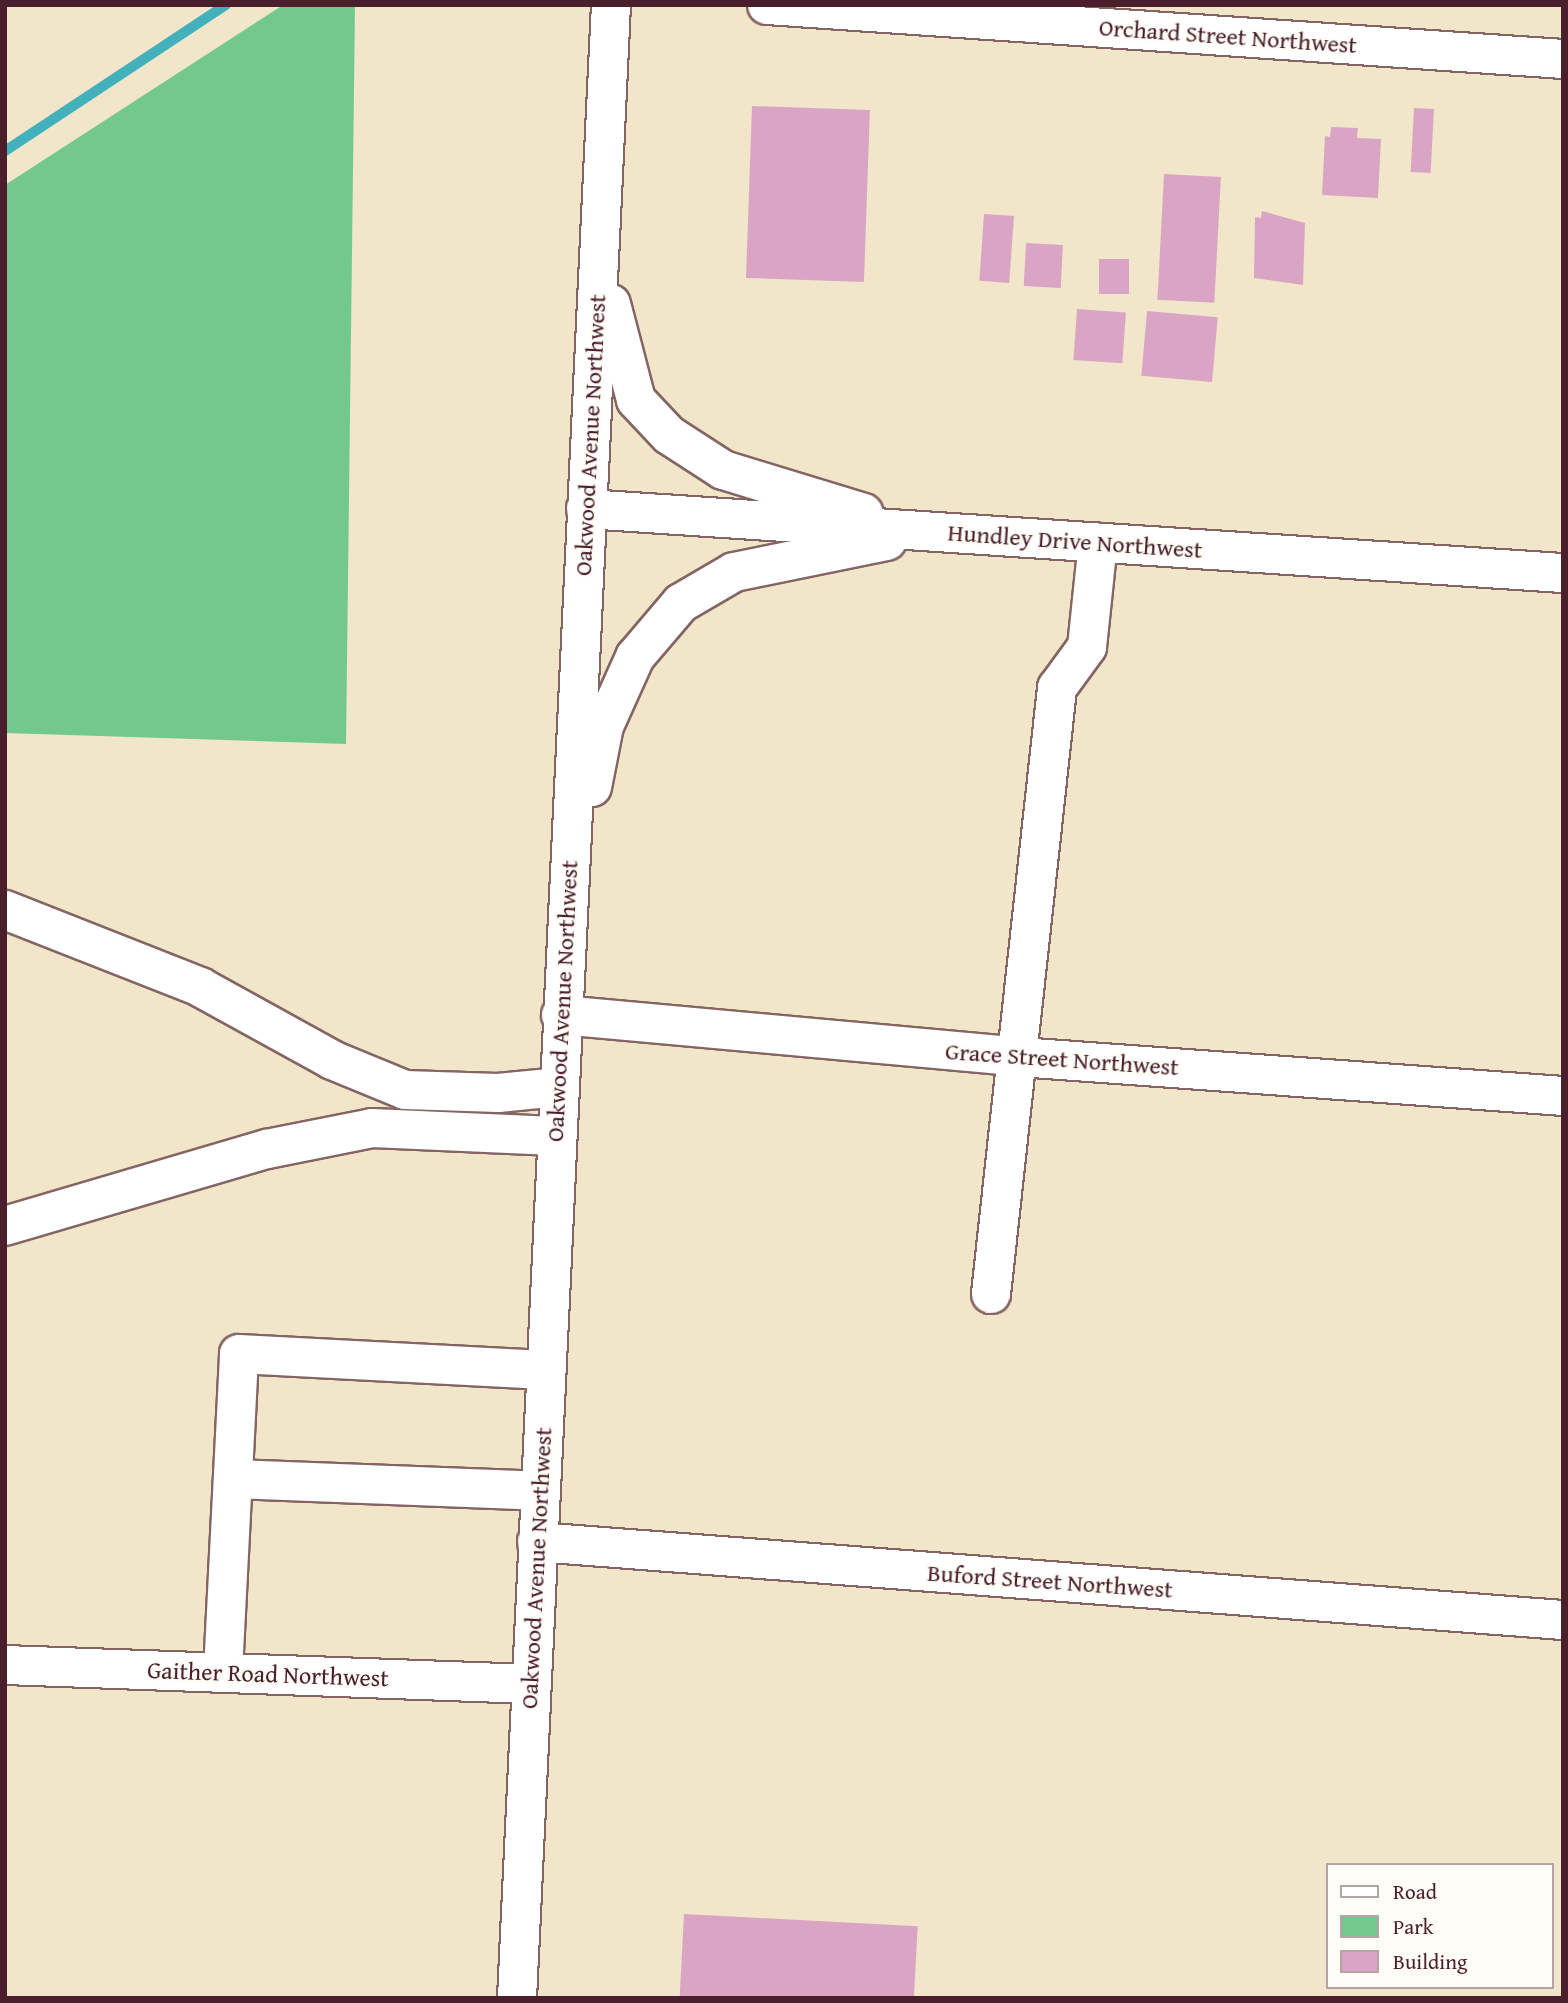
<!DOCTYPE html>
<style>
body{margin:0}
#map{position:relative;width:1568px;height:2003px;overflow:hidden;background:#f1e6ca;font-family:"Gentium Book Plus",serif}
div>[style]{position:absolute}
.green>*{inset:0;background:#73c98d}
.stream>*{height:10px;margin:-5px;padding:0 5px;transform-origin:5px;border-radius:5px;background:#42b1bc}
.building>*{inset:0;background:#daa5c5;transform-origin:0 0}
.roads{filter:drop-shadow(2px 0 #846563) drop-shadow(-2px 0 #846563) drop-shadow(0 2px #846563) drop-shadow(0 -2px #846563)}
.minor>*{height:38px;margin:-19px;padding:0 19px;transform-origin:19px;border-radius:19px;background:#fff}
span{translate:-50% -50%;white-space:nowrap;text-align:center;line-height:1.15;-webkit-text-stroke:5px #fdfcf7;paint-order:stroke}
.street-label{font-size:24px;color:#4a1f2b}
.frame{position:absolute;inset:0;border:7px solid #4a1f2b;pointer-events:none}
.legend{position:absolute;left:1326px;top:1863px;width:228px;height:126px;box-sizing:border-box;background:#fdfcf7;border:2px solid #b5a4a5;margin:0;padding:9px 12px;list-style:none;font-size:21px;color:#4a1f2b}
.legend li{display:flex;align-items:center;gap:14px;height:35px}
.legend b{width:35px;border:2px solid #b5a4a5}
</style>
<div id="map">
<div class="green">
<div style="clip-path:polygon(283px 5px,355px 5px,346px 744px,5px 733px,5px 185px)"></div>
</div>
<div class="stream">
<div style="left:5px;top:151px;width:265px;rotate:-33.5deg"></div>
</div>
<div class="building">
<div style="left:752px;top:106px;width:118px;height:172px;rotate:2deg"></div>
<div style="left:1414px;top:108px;width:20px;height:64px;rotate:3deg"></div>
<div style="clip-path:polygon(1331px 127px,1358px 128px,1357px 138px,1381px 139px,1378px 198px,1322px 195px,1325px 136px,1330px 137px)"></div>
<div style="left:1164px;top:174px;width:57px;height:126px;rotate:3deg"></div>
<div style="clip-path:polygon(1262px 211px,1305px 223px,1303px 285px,1254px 278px,1255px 217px,1261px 218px)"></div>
<div style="left:984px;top:214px;width:30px;height:67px;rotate:4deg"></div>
<div style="left:1026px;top:243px;width:37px;height:43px;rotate:3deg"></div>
<div style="left:1129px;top:259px;width:35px;height:30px;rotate:90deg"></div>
<div style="left:1077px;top:309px;width:49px;height:51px;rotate:4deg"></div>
<div style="left:1147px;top:311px;width:71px;height:65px;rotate:5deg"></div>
<div style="left:684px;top:1914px;width:234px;height:84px;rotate:3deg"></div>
</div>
<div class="roads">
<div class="minor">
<div style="left:767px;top:5px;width:798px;rotate:3.88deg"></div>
<div style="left:611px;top:304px;width:99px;rotate:75.4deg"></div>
<div style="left:636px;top:400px;width:48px;rotate:46.7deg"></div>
<div style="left:669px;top:435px;width:64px;rotate:32.9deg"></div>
<div style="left:723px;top:470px;width:147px;rotate:17deg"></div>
<div style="left:586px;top:509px;width:979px;rotate:3.75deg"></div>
<div style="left:592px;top:787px;width:62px;rotate:-78.9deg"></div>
<div style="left:604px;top:726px;width:76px;rotate:-65.8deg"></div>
<div style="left:635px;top:657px;width:71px;rotate:-49.6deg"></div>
<div style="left:681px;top:603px;width:61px;rotate:-30.3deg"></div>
<div style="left:734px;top:572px;width:156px;rotate:-11.5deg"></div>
<div style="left:5px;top:910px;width:210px;rotate:21.5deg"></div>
<div style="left:200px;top:987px;width:151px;rotate:28.9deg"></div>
<div style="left:332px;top:1060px;width:79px;rotate:22.3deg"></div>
<div style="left:405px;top:1090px;width:93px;rotate:1.8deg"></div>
<div style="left:498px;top:1093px;width:60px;rotate:-5.7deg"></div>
<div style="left:561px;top:1015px;width:460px;rotate:5.2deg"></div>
<div style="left:1019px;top:1057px;width:545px;rotate:4.1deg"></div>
<div style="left:5px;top:1226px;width:273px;rotate:-16.4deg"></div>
<div style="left:267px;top:1149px;width:107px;rotate:-11.3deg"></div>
<div style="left:372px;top:1128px;width:183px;rotate:2.5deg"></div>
<div style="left:991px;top:1294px;width:610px;rotate:-83.78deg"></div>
<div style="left:1057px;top:688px;width:51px;rotate:-53.8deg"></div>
<div style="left:1087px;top:647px;width:105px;rotate:-84deg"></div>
<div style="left:233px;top:1479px;width:307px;rotate:2.2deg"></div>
<div style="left:537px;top:1542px;width:1029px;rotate:4.35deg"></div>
<div style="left:5px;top:1665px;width:526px;rotate:2.07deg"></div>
<div style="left:223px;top:1672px;width:318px;rotate:-87.1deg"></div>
<div style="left:239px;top:1354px;width:306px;rotate:3deg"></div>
<div style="left:517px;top:1998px;width:1995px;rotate:-87.3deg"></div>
</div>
</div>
<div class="street-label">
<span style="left:1228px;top:36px;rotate:4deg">Orchard Street Northwest</span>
<span style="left:590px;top:435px;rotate:-87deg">Oakwood Avenue Northwest</span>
<span style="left:1075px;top:541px;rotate:4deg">Hundley Drive Northwest</span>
<span style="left:562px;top:1001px;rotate:-87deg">Oakwood Avenue Northwest</span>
<span style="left:1062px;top:1059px;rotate:4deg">Grace Street Northwest</span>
<span style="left:536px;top:1568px;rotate:-87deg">Oakwood Avenue Northwest</span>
<span style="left:1050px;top:1581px;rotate:4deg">Buford Street Northwest</span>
<span style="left:268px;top:1674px;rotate:2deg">Gaither Road Northwest</span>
</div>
<div class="frame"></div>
<ul class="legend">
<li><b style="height:9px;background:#fff"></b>Road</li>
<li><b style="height:19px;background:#73c98d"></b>Park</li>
<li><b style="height:19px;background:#daa5c5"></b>Building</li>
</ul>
</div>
